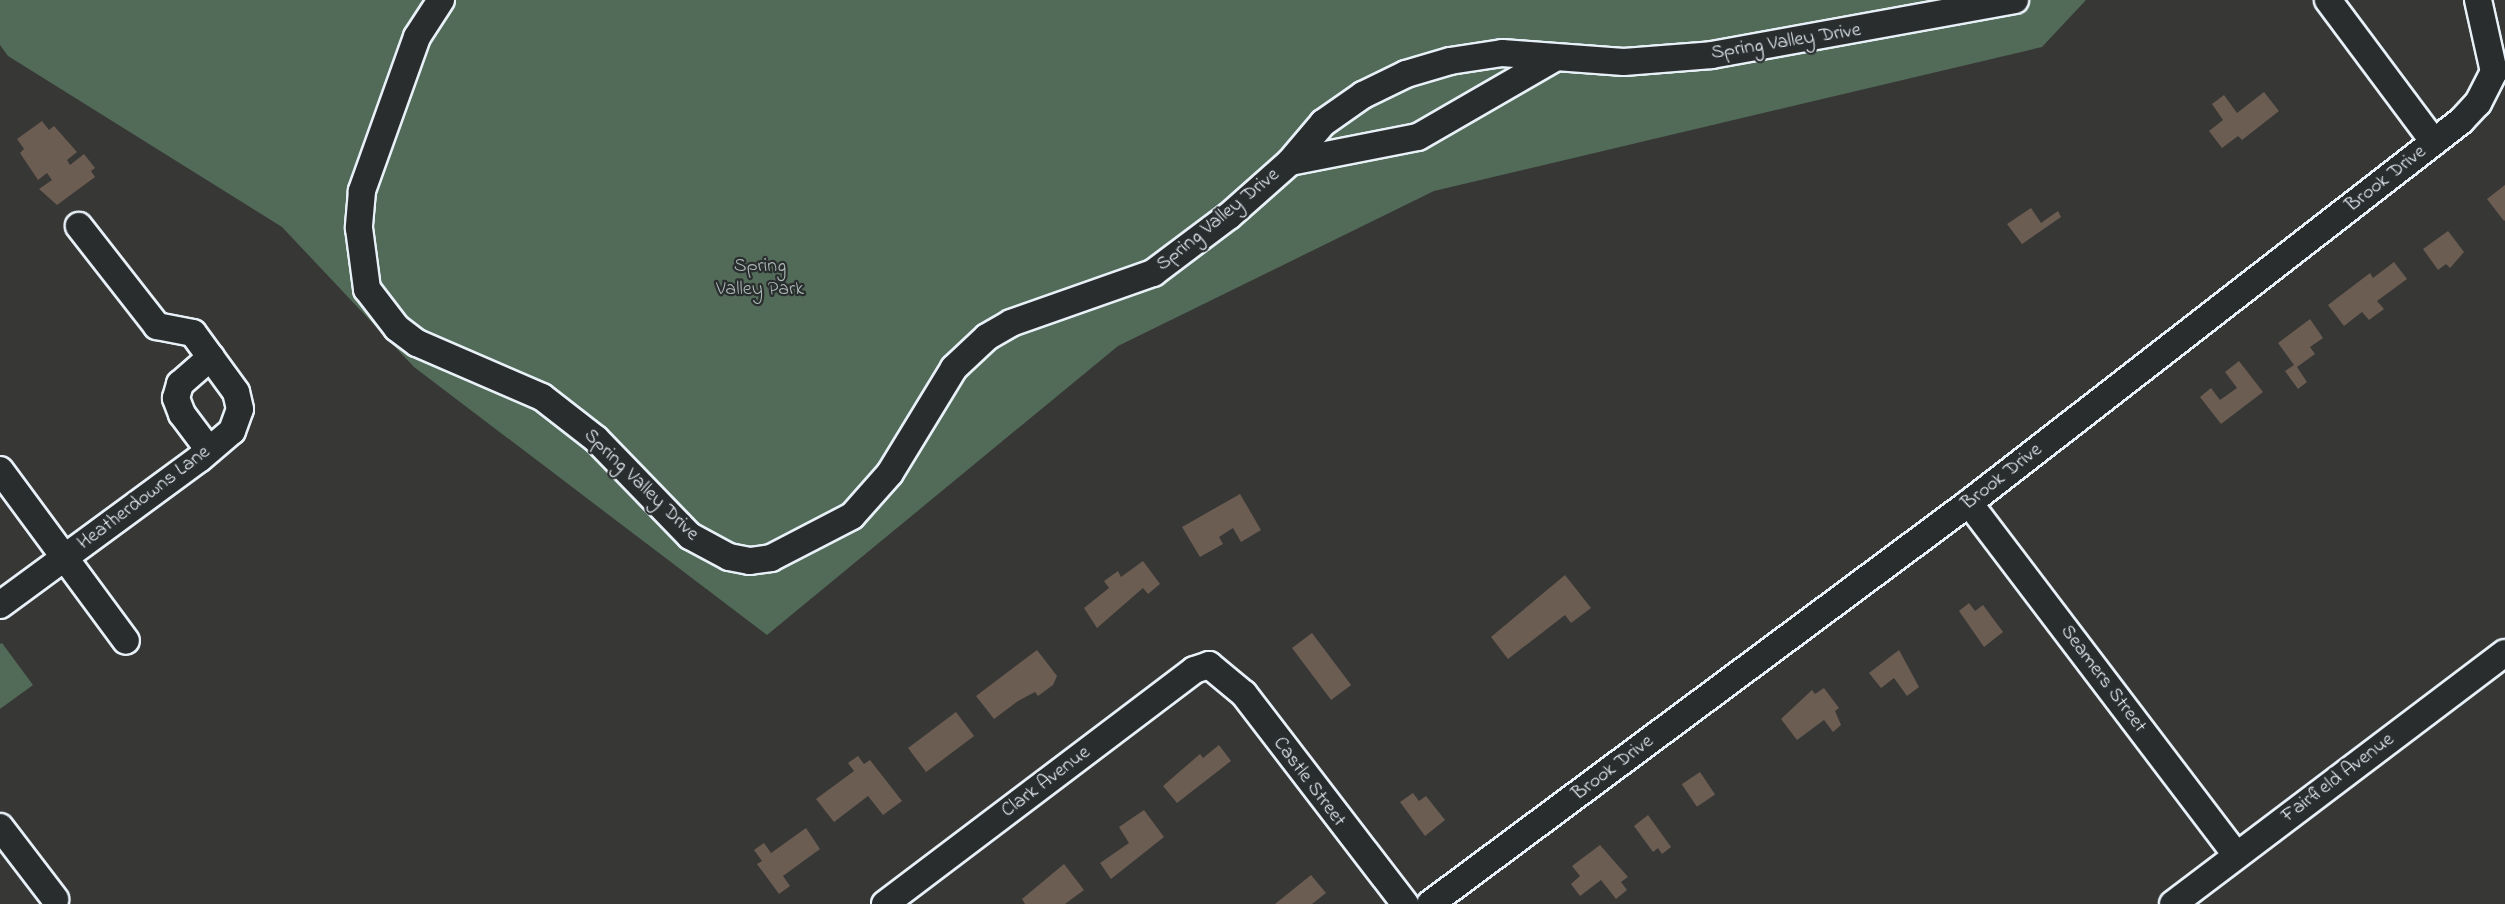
<!DOCTYPE html>
<style>
body{margin:0}
#map{position:relative;width:2505px;height:904px;overflow:hidden;background:#373735;font-family:"Indie Flower",sans-serif}
div>[style]{position:absolute}
.green>*{inset:0;background:#526a58}
.building>*{inset:0;background:#6c5d53;transform-origin:0 0}
.roads{filter:drop-shadow(2px 0 #e8f1f8) drop-shadow(-2px 0 #e8f1f8) drop-shadow(0 2px #e8f1f8) drop-shadow(0 -2px #e8f1f8)}
.minor>*{height:26px;margin:-13px;padding:0 13px;transform-origin:13px;border-radius:13px;background:#2a2d2e}
span{translate:-50% -50%;white-space:nowrap;text-align:center;line-height:1.15;-webkit-text-stroke:4.5px #2a2d2e;paint-order:stroke}
.street-label{font-size:20px;color:#e8f1f8}
.park-label{font-size:20px;color:#acbbb8}
</style>
<div id="map">
<div class="green">
<div style="clip-path:polygon(0 0,2086px 0,2042px 47px,1434px 191px,1118px 346px,767px 635px,414px 367px,282px 227px,8px 56px,0 45px)"></div>
<div style="clip-path:polygon(2px 643px,33px 685px,0 709px,0 644px)"></div>
</div>
<div class="building">
<div style="clip-path:polygon(2264px 92px,2279px 111px,2242px 140px,2238px 136px,2222px 148px,2209px 131px,2223px 120px,2212px 104px,2224px 95px,2237px 113px)"></div>
<div style="clip-path:polygon(42px 121px,49px 130px,54px 126px,77px 152px,67px 160px,70px 165px,84px 154px,95px 168px,91px 171px,95px 177px,57px 205px,39px 189px,52px 180px,47px 173px,38px 180px,20px 153px,24px 149px,17px 139px)"></div>
<div style="clip-path:polygon(2505px 185px,2505px 220px,2504px 221px,2487px 199px)"></div>
<div style="clip-path:polygon(2031px 208px,2041px 223px,2058px 211px,2061px 217px,2022px 244px,2007px 224px)"></div>
<div style="clip-path:polygon(2448px 231px,2464px 252px,2450px 268px,2446px 264px,2438px 270px,2423px 249px)"></div>
<div style="clip-path:polygon(2394px 262px,2407px 279px,2377px 301px,2384px 309px,2369px 320px,2362px 312px,2344px 326px,2328px 305px,2370px 273px,2373px 278px)"></div>
<div style="clip-path:polygon(2310px 319px,2323px 338px,2310px 347px,2315px 354px,2297px 367px,2307px 382px,2298px 389px,2285px 371px,2294px 365px,2278px 343px)"></div>
<div style="clip-path:polygon(2239px 361px,2263px 392px,2221px 424px,2200px 397px,2211px 388px,2220px 400px,2237px 388px,2225px 372px)"></div>
<div style="clip-path:polygon(1240px 494px,1261px 530px,1241px 542px,1233px 528px,1219px 537px,1223px 544px,1200px 557px,1182px 527px)"></div>
<div style="clip-path:polygon(1143px 561px,1160px 584px,1148px 594px,1143px 588px,1097px 628px,1084px 608px,1109px 588px,1104px 581px,1118px 571px,1121px 577px)"></div>
<div style="clip-path:polygon(1565px 575px,1591px 608px,1571px 623px,1565px 615px,1508px 659px,1491px 637px)"></div>
<div style="clip-path:polygon(1969px 603px,1975px 611px,1983px 605px,2003px 632px,1984px 647px,1959px 611px)"></div>
<div style="left:1312px;top:633px;width:65px;height:25px;rotate:53deg"></div>
<div style="clip-path:polygon(1037px 650px,1057px 676px,1053px 685px,1038px 696px,1035px 692px,1018px 701px,994px 719px,976px 696px)"></div>
<div style="clip-path:polygon(1899px 650px,1919px 687px,1907px 696px,1894px 678px,1881px 688px,1869px 673px)"></div>
<div style="clip-path:polygon(1824px 688px,1839px 708px,1835px 711px,1841px 725px,1833px 732px,1824px 720px,1797px 740px,1781px 719px,1812px 690px,1815px 694px)"></div>
<div style="left:956px;top:712px;width:30px;height:60px;rotate:53deg"></div>
<div style="clip-path:polygon(1219px 745px,1231px 761px,1177px 803px,1163px 786px,1200px 754px,1203px 758px)"></div>
<div style="clip-path:polygon(858px 756px,864px 764px,870px 760px,902px 801px,883px 815px,868px 796px,834px 822px,816px 799px,854px 771px,848px 763px)"></div>
<div style="left:1700px;top:772px;width:27px;height:22px;rotate:56deg"></div>
<div style="clip-path:polygon(1413px 793px,1419px 801px,1426px 796px,1445px 820px,1425px 836px,1400px 802px)"></div>
<div style="clip-path:polygon(1144px 810px,1164px 837px,1111px 879px,1100px 863px,1129px 843px,1119px 827px)"></div>
<div style="clip-path:polygon(1648px 815px,1671px 847px,1662px 854px,1658px 848px,1653px 852px,1634px 826px)"></div>
<div style="clip-path:polygon(806px 828px,820px 849px,783px 876px,790px 886px,779px 894px,757px 864px,762px 861px,754px 850px,764px 843px,771px 853px)"></div>
<div style="clip-path:polygon(1600px 845px,1628px 877px,1621px 882px,1627px 890px,1616px 899px,1601px 880px,1580px 896px,1571px 884px,1580px 876px,1572px 866px)"></div>
<div style="clip-path:polygon(1064px 864px,1084px 890px,1065px 904px,1025px 904px,1022px 899px)"></div>
<div style="clip-path:polygon(1311px 875px,1326px 893px,1312px 904px,1275px 904px)"></div>
</div>
<div class="roads">
<div class="minor">
<div style="left:441px;top:0;width:44px;rotate:123deg"></div>
<div style="left:417px;top:37px;width:164px;rotate:109.7deg"></div>
<div style="left:362px;top:191px;width:37px;rotate:95deg"></div>
<div style="left:359px;top:228px;width:62px;rotate:82.5deg"></div>
<div style="left:367px;top:289px;width:49px;rotate:52.4deg"></div>
<div style="left:397px;top:328px;width:25px;rotate:37deg"></div>
<div style="left:417px;top:343px;width:136px;rotate:23.4deg"></div>
<div style="left:542px;top:397px;width:68px;rotate:37.9deg"></div>
<div style="left:596px;top:439px;width:135px;rotate:45.9deg"></div>
<div style="left:690px;top:536px;width:44px;rotate:28.3deg"></div>
<div style="left:729px;top:557px;width:21px;rotate:11deg"></div>
<div style="left:750px;top:561px;width:21px;rotate:-8deg"></div>
<div style="left:771px;top:558px;width:91px;rotate:-27.4deg"></div>
<div style="left:852px;top:516px;width:57px;rotate:-48.5deg"></div>
<div style="left:890px;top:473px;width:123px;rotate:-58.6deg"></div>
<div style="left:954px;top:368px;width:45px;rotate:-43.2deg"></div>
<div style="left:987px;top:337px;width:28px;rotate:-30deg"></div>
<div style="left:1011px;top:323px;width:151px;rotate:-19.4deg"></div>
<div style="left:1153px;top:273px;width:95px;rotate:-36.9deg"></div>
<div style="left:1229px;top:216px;width:81px;rotate:-41.5deg"></div>
<div style="left:1290px;top:162px;width:51px;rotate:-49.8deg"></div>
<div style="left:1323px;top:123px;width:49px;rotate:-35deg"></div>
<div style="left:1363px;top:95px;width:48px;rotate:-26deg"></div>
<div style="left:1406px;top:74px;width:46px;rotate:-16.5deg"></div>
<div style="left:1450px;top:61px;width:53px;rotate:-8.7deg"></div>
<div style="left:1502px;top:53px;width:122px;rotate:4.2deg"></div>
<div style="left:1624px;top:62px;width:88px;rotate:-4.5deg"></div>
<div style="left:1712px;top:55px;width:308px;rotate:-10.3deg"></div>
<div style="left:2328px;top:0;width:177px;rotate:53.3deg"></div>
<div style="left:1290px;top:162px;width:130px;rotate:-11.1deg"></div>
<div style="left:1418px;top:137px;width:158px;rotate:-30deg"></div>
<div style="left:209px;top:450px;width:45px;rotate:-126.9deg"></div>
<div style="left:182px;top:414px;width:17px;rotate:-111deg"></div>
<div style="left:176px;top:398px;width:15px;rotate:-74deg"></div>
<div style="left:180px;top:384px;width:41px;rotate:-41.1deg"></div>
<div style="left:0;top:470px;width:212px;rotate:53.6deg"></div>
<div style="left:1969px;top:503px;width:442px;rotate:52.8deg"></div>
<div style="left:0;top:605px;width:247px;rotate:-36.3deg"></div>
<div style="left:199px;top:459px;width:43px;rotate:-40.3deg"></div>
<div style="left:232px;top:431px;width:23px;rotate:-70deg"></div>
<div style="left:240px;top:409px;width:17px;rotate:-103deg"></div>
<div style="left:236px;top:392px;width:73px;rotate:-126.1deg"></div>
<div style="left:193px;top:333px;width:37px;rotate:-169deg"></div>
<div style="left:157px;top:326px;width:127px;rotate:-128deg"></div>
<div style="left:0;top:827px;width:91px;rotate:52.6deg"></div>
<div style="left:885px;top:904px;width:388px;rotate:-37.1deg"></div>
<div style="left:1194px;top:670px;width:16px;rotate:-18deg"></div>
<div style="left:1209px;top:665px;width:45px;rotate:39.6deg"></div>
<div style="left:1244px;top:694px;width:265px;rotate:52.5deg"></div>
<div style="left:1430px;top:904px;width:672px;rotate:-36.65deg"></div>
<div style="left:1969px;top:503px;width:623px;rotate:-37.83deg"></div>
<div style="left:2461px;top:121px;width:25px;rotate:-47deg"></div>
<div style="left:2478px;top:103px;width:35px;rotate:-63deg"></div>
<div style="left:2494px;top:72px;width:74px;rotate:-102.5deg"></div>
<div style="left:2173px;top:904px;width:416px;rotate:-37.1deg"></div>
</div>
</div>
<div class="street-label">
<span style="left:1786px;top:42px;rotate:-9deg">Spring Valley Drive</span>
<span style="left:2386px;top:179px;rotate:-38deg">Brook Drive</span>
<span style="left:1218px;top:220px;rotate:-39deg">Spring Valley Drive</span>
<span style="left:2002px;top:477px;rotate:-38deg">Brook Drive</span>
<span style="left:641px;top:485px;rotate:44deg">Spring Valley Drive</span>
<span style="left:144px;top:498px;rotate:-37deg">Heatherdowns Lane</span>
<span style="left:2103px;top:679px;rotate:53deg">Seamers Street</span>
<span style="left:1613px;top:768px;rotate:-37deg">Brook Drive</span>
<span style="left:2338px;top:778px;rotate:-37deg">Fairfield Avenue</span>
<span style="left:1046px;top:782px;rotate:-37deg">Clark Avenue</span>
<span style="left:1309px;top:782px;rotate:53deg">Castle Street</span>
</div>
<div class="park-label">
<span style="left:760px;top:278px">Spring<br>Valley Park</span>
</div>
</div>
